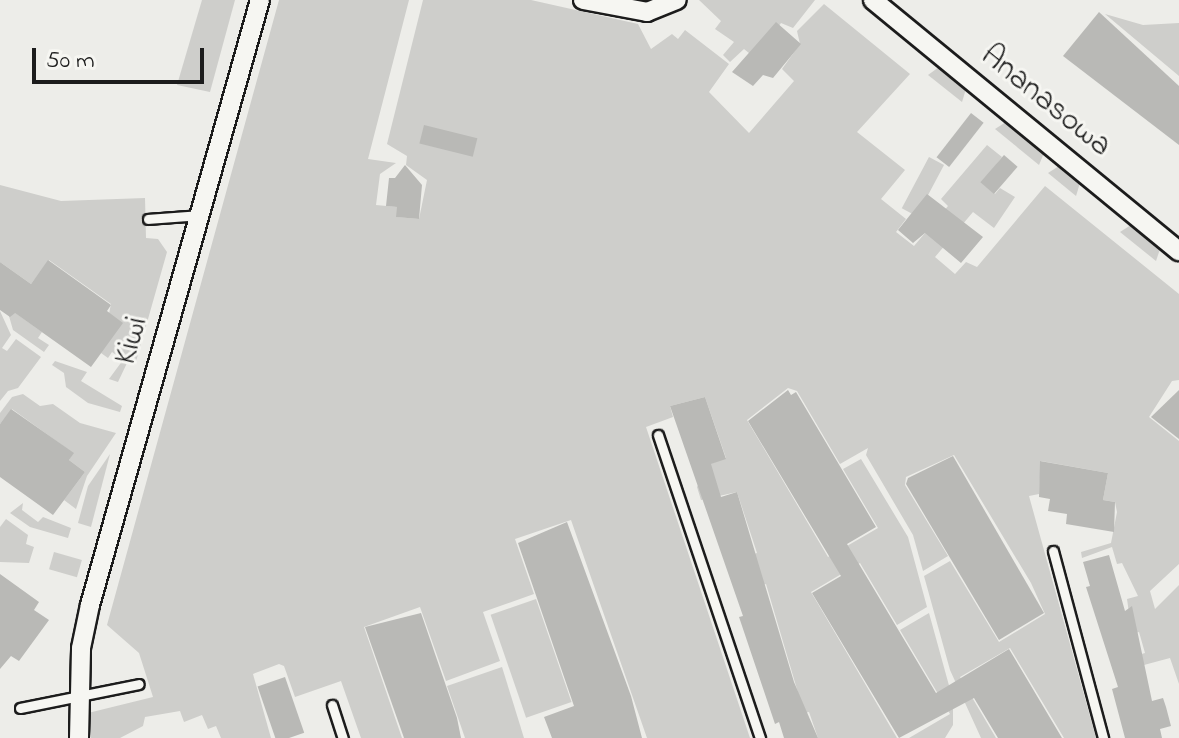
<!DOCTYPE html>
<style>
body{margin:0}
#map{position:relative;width:1179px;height:738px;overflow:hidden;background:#edede9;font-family:"Indie Flower",sans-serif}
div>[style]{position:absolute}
.green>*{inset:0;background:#cececb;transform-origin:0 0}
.building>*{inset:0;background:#b9b9b6;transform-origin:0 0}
.roads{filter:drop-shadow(2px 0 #1c1c1c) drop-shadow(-2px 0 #1c1c1c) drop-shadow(0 2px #1c1c1c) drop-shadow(0 -2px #1c1c1c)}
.lane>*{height:9px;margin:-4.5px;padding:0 4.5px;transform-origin:4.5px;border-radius:4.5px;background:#f6f6f2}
.street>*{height:18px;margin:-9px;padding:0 9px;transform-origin:9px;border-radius:9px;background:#f6f6f2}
span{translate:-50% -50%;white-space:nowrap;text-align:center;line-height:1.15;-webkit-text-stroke:6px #f6f6f2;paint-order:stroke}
.street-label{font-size:32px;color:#1c1c1c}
.scale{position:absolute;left:32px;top:48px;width:172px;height:36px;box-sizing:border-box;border:4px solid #1c1c1c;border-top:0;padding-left:10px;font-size:24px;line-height:28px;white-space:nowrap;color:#1c1c1c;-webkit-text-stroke:6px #f6f6f2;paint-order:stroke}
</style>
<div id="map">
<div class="green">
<div style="clip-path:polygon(202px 0,235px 0,210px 92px,177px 85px)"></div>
<div style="clip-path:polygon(279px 0,409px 0,368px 159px,396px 163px,380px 174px,376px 205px,397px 207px,397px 217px,419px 219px,427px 180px,406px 165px,407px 156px,387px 144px,423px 0,531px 0,638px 24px,651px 49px,672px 34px,678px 39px,685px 30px,729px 64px,709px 92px,749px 133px,794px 81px,782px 69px,800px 44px,797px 31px,824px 4px,910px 74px,857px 132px,905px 170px,881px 199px,906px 219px,896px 232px,914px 246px,948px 206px,941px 199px,987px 145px,1002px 157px,982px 183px,995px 194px,1000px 188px,1015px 197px,994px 228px,973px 212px,935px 257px,955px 274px,966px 262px,977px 267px,1045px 186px,1179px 294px,1179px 380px,1172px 381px,1149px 417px,1179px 441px,1179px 564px,1150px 591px,1155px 609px,1179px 585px,1179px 684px,1170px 658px,1114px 673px,1111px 663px,1145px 653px,1139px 632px,1132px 634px,1127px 599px,1138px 596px,1122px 563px,1117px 564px,1112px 547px,1082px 558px,1081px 552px,1111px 543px,1117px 512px,1115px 502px,1103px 500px,1108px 473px,1041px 461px,1039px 494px,1029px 496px,1096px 738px,1064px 738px,1010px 648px,960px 677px,996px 738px,981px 738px,950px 670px,924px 576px,950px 561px,999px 642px,1045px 614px,1031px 583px,954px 455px,906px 477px,905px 485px,948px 556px,923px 571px,913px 535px,866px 455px,868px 448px,840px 464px,797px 391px,788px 388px,747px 420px,828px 557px,878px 528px,843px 469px,861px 459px,908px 537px,927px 607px,897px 625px,860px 563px,811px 592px,897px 738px,818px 738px,809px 712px,804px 713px,766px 584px,736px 594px,742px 558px,757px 553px,737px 492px,701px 500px,697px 487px,710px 464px,726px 458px,705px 397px,670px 406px,673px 417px,646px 427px,750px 738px,647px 738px,571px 520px,515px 539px,534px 594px,483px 612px,500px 661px,446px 681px,420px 607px,364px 627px,402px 738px,361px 738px,341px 681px,295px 697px,284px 666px,279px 664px,253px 674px,271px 738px,221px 738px,216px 726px,208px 729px,202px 715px,184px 722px,180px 711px,145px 717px,143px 726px,120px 738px,91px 738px,88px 713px,153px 697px,139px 653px,107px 625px)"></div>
<div style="clip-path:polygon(699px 0,815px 0,793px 28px,781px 23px,755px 58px,744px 49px,730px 62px,723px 55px,734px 42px,715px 29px,721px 21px)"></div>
<div style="clip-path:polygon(1105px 14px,1143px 25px,1179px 23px,1179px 76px)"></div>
<div style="clip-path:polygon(939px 67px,966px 89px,962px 102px,928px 75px)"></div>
<div style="clip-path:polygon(1006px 122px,1044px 153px,1039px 165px,995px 129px)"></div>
<div style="left:929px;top:157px;width:17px;height:58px;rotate:28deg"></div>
<div style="clip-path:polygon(1059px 166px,1080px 183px,1076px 196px,1048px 173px)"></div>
<div style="clip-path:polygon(0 185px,61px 201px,145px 198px,146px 238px,158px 239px,167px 252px,135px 365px,127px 363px,118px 382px,109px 379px,123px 360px,112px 352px,108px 358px,101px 353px,111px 304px,49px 260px,31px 284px,0 262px)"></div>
<div style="clip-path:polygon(1131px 225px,1160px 249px,1156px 261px,1120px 232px)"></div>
<div style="clip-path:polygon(0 311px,11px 335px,2px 348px,7px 351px,16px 339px,41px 357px,18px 388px,8px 391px,0 401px)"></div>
<div style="clip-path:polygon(14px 312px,42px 332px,38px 338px,49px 345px,44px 352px,13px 330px,9px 316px)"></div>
<div style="clip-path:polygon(55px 361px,87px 372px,81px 381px,122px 406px,120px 412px,88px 403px,66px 387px,64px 373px,52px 365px)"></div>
<div style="clip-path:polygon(23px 394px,40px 406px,53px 404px,80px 423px,116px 433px,87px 476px,76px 509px,64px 500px,85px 472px,69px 460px,73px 453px,12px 409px,0 424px,0 413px,12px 397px)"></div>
<div style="clip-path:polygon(110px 454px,91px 527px,78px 523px,88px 486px)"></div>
<div style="clip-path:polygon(23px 503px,22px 510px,38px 522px,43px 517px,71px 528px,68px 538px,30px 527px,10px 513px)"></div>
<div style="clip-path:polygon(6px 519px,28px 535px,26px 544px,34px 547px,29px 563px,0 562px,0 527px)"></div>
<div style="left:54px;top:552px;width:29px;height:18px;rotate:16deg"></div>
<div style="left:536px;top:599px;width:109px;height:48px;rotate:71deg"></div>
<div style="clip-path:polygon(929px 613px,953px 700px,953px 725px,945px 738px,909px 738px,950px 714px,900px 630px)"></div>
<div style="clip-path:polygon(502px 667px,524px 738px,465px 738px,447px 686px)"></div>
</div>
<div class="building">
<div style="clip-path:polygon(1099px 12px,1179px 86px,1179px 145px,1063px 56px)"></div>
<div style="clip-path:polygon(776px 22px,801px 44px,773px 78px,763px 75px,753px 86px,732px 72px)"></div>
<div style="left:971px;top:113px;width:16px;height:56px;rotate:38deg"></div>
<div style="left:424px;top:125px;width:55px;height:19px;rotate:14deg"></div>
<div style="left:1004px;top:155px;width:18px;height:36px;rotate:41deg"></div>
<div style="clip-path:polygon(405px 165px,422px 185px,419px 219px,396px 217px,397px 207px,386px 206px,389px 178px,395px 178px)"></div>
<div style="clip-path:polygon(927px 194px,983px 237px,961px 263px,925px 233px,913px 243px,898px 230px)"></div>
<div style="clip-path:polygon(48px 260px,111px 305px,107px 311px,123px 323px,91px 367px,15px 313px,10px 317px,0 310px,0 262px,31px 284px)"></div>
<div style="clip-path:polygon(788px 390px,791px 395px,796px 392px,876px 527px,847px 544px,936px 693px,1009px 649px,1062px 738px,998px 738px,974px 698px,899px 738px,812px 593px,841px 576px,748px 421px)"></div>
<div style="clip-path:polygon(1179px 390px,1179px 439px,1151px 417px)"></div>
<div style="clip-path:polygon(705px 397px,726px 459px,711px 464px,721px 497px,737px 492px,794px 682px,818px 738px,784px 738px,779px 722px,775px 724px,739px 617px,743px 616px,670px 406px)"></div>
<div style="clip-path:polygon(11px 409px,74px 453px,69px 460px,85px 472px,53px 515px,0 477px,0 424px)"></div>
<div style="clip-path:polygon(953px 456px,1044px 613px,999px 640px,906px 484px,908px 478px)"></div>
<div style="clip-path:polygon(1040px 461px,1108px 473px,1103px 500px,1115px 502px,1114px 532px,1066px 524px,1067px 514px,1048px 511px,1050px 499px,1039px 497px)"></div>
<div style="clip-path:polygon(567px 522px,631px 696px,642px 738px,552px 738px,544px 717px,574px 706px,518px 543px)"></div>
<div style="clip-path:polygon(1109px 555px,1125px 611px,1132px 606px,1152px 701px,1163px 698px,1166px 707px,1171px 726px,1160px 729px,1162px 738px,1125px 738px,1112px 689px,1118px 687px,1086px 587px,1090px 586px,1083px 562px)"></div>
<div style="clip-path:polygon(0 574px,39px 602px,34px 610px,49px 620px,19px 661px,11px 656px,0 669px)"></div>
<div style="clip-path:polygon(421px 613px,457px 718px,461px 738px,404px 738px,365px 627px)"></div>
<div style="left:285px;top:677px;width:59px;height:29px;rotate:71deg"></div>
</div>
<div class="roads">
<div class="lane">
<div style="left:148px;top:219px;width:52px;rotate:-4.4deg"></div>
<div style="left:658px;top:435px;width:320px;rotate:71.4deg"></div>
<div style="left:1053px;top:551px;width:194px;rotate:75deg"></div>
<div style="left:332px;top:705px;width:35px;rotate:72deg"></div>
<div style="left:20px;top:708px;width:121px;rotate:-11.4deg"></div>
</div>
<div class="street">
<div style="left:583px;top:0;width:65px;rotate:10.6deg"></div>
<div style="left:647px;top:12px;width:32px;rotate:-22deg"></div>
<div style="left:873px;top:0;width:396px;rotate:39.4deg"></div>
<div style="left:79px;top:738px;width:90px;rotate:-88.7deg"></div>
<div style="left:81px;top:648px;width:44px;rotate:-78.2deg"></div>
<div style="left:90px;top:605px;width:628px;rotate:-74.31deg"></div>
</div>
</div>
<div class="street-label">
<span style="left:1045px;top:102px;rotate:39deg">Ananasowa</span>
<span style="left:133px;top:341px;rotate:-74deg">Kiwi</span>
</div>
<div class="scale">50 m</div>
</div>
